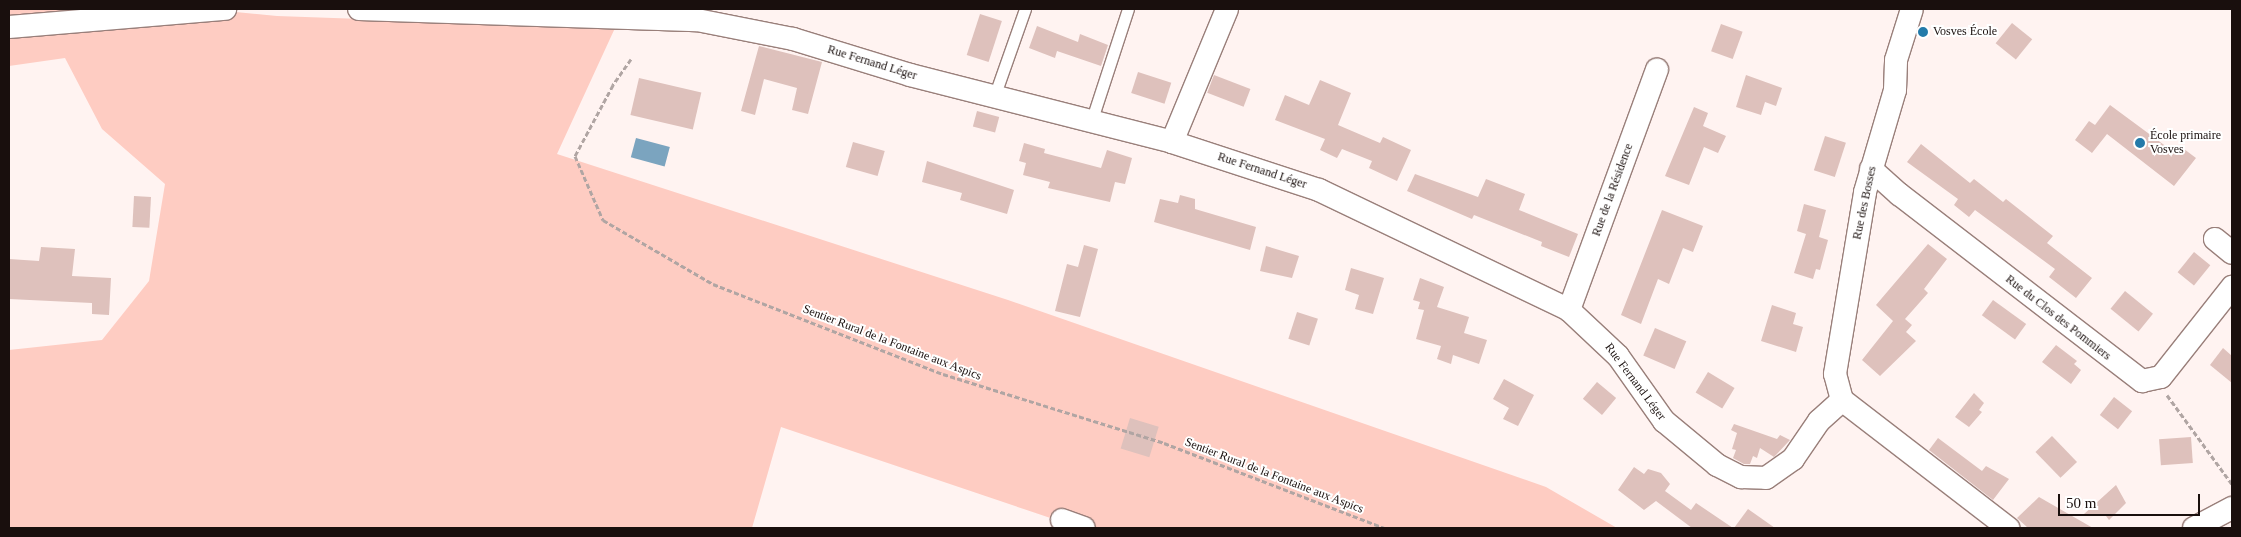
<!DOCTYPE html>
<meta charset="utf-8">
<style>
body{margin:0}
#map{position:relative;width:2241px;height:537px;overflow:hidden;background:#fff3f1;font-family:Georgia,serif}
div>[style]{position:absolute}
.green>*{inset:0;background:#feccc2}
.water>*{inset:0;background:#7ba4bf;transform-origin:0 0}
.building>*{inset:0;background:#dec1bc;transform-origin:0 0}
.path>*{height:3px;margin-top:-1.5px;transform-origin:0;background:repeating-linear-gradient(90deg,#b0a5a3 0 5px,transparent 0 7.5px)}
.roads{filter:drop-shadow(1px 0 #997f7a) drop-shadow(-1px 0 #997f7a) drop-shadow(0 1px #997f7a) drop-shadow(0 -1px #997f7a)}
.service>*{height:11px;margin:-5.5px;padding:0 5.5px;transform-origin:5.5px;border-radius:5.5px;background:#fff}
.minor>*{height:22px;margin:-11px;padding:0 11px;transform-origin:11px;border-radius:11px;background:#fff}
.dots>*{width:14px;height:14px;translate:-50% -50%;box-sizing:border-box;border:2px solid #fff;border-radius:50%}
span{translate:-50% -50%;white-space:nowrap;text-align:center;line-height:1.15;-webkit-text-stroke:4px #fff;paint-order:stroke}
.poi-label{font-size:12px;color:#190f0d}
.left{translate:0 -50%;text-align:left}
.street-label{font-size:12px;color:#190f0d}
.frame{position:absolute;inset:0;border:10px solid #190f0d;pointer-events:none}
.scale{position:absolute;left:2058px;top:494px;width:142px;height:22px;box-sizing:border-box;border:2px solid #190f0d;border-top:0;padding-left:6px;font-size:15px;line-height:18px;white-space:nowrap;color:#190f0d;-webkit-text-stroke:4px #fff;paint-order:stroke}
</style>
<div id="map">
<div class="green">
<div style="clip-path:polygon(9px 9px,205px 9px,277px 16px,615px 28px,557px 154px,1008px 300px,1546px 487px,1617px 528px,1080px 528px,781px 427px,752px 528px,9px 528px,9px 350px,102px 340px,149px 281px,165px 184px,102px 129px,65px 58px,9px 66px)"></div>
</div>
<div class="water">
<div style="left:636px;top:138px;width:35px;height:20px;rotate:15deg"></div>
</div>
<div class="building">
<div style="left:980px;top:14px;width:23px;height:43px;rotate:18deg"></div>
<div style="left:2012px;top:23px;width:26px;height:26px;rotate:39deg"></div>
<div style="left:1721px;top:24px;width:23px;height:29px;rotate:20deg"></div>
<div style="clip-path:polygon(1037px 26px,1078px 42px,1080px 34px,1108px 45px,1101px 66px,1057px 51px,1055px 58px,1029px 48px)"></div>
<div style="clip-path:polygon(759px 46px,822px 62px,808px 114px,792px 110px,797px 88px,764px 79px,755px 115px,741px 111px)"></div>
<div style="left:1138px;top:72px;width:35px;height:22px;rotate:18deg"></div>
<div style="left:1214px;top:75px;width:39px;height:19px;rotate:21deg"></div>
<div style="clip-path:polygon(1746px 75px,1782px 88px,1776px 106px,1765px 102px,1761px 115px,1736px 107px)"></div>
<div style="left:639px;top:78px;width:64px;height:38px;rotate:13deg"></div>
<div style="clip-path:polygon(1320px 80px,1351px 93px,1338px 125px,1380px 143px,1383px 137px,1411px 150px,1397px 181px,1369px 168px,1372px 161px,1342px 149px,1337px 158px,1320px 150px,1325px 139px,1275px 120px,1285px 95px,1309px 105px)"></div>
<div style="clip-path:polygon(2110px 105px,2175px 153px,2180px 146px,2196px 158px,2174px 186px,2107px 134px,2092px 153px,2075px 140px,2089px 121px,2095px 125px)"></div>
<div style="clip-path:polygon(1694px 107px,1708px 113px,1703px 126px,1726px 136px,1718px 153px,1704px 147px,1689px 185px,1665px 176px)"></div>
<div style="left:977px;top:111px;width:23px;height:16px;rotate:15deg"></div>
<div style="left:1825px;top:136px;width:22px;height:36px;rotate:18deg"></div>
<div style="left:853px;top:142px;width:33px;height:26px;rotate:16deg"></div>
<div style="clip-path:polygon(1024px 143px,1045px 149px,1044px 153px,1101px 168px,1107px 150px,1132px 158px,1125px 184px,1115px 182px,1110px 202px,1048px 188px,1050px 182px,1023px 175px,1026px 163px,1019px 161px)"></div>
<div style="clip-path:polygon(1921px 144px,1970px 183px,1974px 179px,2003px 202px,2006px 199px,2053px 236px,2047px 243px,2092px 278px,2076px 298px,2049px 277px,2055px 269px,1975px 210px,1969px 217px,1954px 205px,1958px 199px,1907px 162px)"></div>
<div style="clip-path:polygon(927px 161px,1014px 190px,1007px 214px,960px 200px,962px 193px,922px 182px)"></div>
<div style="clip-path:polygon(1415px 174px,1478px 197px,1486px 179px,1525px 194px,1519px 210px,1578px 234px,1569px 257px,1541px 246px,1542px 242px,1474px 215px,1472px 219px,1407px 191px)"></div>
<div style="clip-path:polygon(1180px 195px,1195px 199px,1195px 209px,1256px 227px,1250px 250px,1154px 222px,1160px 199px,1178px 203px)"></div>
<div style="left:134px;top:196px;width:17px;height:31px;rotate:3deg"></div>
<div style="clip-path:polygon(1804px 204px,1826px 210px,1819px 237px,1828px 240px,1820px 270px,1816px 269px,1813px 279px,1794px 273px,1806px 234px,1797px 231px)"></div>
<div style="clip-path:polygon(1662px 210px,1703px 226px,1693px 252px,1683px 248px,1669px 284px,1658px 279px,1641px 324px,1621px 315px)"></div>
<div style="clip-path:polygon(1928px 244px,1947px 259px,1924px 289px,1928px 293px,1905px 319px,1912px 325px,1906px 332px,1916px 341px,1880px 376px,1862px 360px,1893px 321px,1876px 305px)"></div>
<div style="clip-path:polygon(1084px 245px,1098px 249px,1080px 317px,1055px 311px,1067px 264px,1078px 267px)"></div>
<div style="clip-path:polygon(1266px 246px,1299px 256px,1292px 278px,1260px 271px)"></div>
<div style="clip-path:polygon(41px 247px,75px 249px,72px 276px,111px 278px,109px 315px,92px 314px,92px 303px,9px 299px,9px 259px,39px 261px)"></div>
<div style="left:2194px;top:252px;width:21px;height:26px;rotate:39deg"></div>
<div style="clip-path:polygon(1351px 268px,1384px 278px,1373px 314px,1355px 309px,1359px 295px,1345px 290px)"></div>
<div style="clip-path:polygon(1420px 278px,1444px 287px,1437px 307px,1469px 317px,1464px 333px,1487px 340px,1479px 364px,1453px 355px,1451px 364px,1437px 359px,1441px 346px,1416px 339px,1424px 310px,1418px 309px,1420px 302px,1413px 300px)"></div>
<div style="left:2125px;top:291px;width:36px;height:23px;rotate:39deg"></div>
<div style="left:1993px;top:300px;width:41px;height:19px;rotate:36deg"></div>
<div style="clip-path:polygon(1772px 305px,1796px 313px,1793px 324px,1803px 327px,1796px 352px,1761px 341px)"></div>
<div style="left:1297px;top:312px;width:22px;height:28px;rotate:18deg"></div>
<div style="left:1655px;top:328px;width:34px;height:30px;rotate:23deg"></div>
<div style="clip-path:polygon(2056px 345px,2077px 361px,2074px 364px,2081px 370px,2071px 384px,2042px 362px)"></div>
<div style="clip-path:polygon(2223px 348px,2232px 356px,2232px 383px,2210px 365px)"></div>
<div style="left:1708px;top:372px;width:31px;height:24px;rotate:31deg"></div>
<div style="clip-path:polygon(1504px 379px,1534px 395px,1518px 426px,1503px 419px,1509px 408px,1493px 399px)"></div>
<div style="left:1597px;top:382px;width:25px;height:22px;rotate:40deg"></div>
<div style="clip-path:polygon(1974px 393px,1984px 403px,1979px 410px,1982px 412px,1969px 427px,1955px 417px)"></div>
<div style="left:2114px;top:397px;width:23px;height:23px;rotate:38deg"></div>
<div style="left:1130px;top:418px;width:30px;height:32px;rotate:17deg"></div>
<div style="clip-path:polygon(1734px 424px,1777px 439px,1780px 435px,1790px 440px,1774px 457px,1760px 448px,1757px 458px,1753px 456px,1750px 464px,1744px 464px,1733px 458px,1736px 450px,1732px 449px,1737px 433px,1731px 430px)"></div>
<div style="left:2052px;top:436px;width:36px;height:23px;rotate:46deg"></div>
<div style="left:2191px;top:437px;width:26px;height:32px;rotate:86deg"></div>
<div style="clip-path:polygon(1938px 438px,1982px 471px,1986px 466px,2009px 479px,1993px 500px,1929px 450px)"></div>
<div style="clip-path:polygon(1634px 467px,1644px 474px,1648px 469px,1661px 473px,1670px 484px,1665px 491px,1691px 510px,1696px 503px,1733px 528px,1692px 528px,1656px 501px,1644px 510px,1618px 490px)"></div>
<div style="clip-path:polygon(2116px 485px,2126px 503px,2109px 520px,2106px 516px,2084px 514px)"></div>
<div style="clip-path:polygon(2039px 497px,2093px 528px,2028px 528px,2017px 518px)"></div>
<div style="clip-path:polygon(1748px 509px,1775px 528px,1734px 528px)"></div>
</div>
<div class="path">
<div style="left:631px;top:59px;width:32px;rotate:125deg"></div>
<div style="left:613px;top:85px;width:81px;rotate:118.2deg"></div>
<div style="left:575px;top:156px;width:70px;rotate:66.4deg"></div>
<div style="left:603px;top:220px;width:127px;rotate:30.2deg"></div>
<div style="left:713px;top:284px;width:247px;rotate:21.4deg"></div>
<div style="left:943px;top:374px;width:232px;rotate:17.3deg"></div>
<div style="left:1164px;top:443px;width:236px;rotate:21.1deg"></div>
<div style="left:2167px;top:395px;width:110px;rotate:53.9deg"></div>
</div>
<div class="roads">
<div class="service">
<div style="left:994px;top:97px;width:93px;rotate:-70.6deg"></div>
<div style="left:1091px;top:122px;width:119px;rotate:-71.9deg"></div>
</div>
<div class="minor">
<div style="left:359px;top:9px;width:338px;rotate:1.9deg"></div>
<div style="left:697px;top:20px;width:98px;rotate:11.2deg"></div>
<div style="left:793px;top:39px;width:122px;rotate:17.1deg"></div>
<div style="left:910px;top:75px;width:270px;rotate:14.3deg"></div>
<div style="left:1172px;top:142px;width:155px;rotate:18.1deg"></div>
<div style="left:1319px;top:190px;width:277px;rotate:25.6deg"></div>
<div style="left:1569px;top:310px;width:67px;rotate:43.2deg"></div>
<div style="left:1618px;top:356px;width:80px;rotate:54.7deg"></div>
<div style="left:1664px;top:421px;width:69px;rotate:39.7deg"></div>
<div style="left:1717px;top:465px;width:27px;rotate:27deg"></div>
<div style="left:1741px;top:477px;width:25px;rotate:2deg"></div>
<div style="left:1766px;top:478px;width:33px;rotate:-35deg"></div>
<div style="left:1793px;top:459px;width:46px;rotate:-55.6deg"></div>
<div style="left:1819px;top:421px;width:31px;rotate:-42deg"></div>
<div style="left:9px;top:27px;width:217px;rotate:-4.8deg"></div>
<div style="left:1172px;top:142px;width:144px;rotate:-67.5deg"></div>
<div style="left:1871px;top:169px;width:38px;rotate:42deg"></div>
<div style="left:1899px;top:194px;width:307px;rotate:37.6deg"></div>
<div style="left:2142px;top:381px;width:19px;rotate:-12deg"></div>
<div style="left:2161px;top:377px;width:115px;rotate:-51.7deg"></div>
<div style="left:2215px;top:239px;width:22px;rotate:39deg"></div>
<div style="left:1569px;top:310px;width:256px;rotate:-69.9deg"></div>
<div style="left:1842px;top:400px;width:27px;rotate:-105deg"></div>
<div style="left:1835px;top:374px;width:184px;rotate:-80.6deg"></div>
<div style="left:1865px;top:192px;width:106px;rotate:-73.6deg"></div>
<div style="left:1895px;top:90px;width:30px;rotate:-88deg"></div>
<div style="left:1896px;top:60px;width:53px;rotate:-72.6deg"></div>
<div style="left:1842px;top:400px;width:210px;rotate:37.6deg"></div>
<div style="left:1062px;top:520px;width:23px;rotate:20deg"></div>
<div style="left:2194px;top:528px;width:43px;rotate:-27.8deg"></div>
</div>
</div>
<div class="dots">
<div style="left:1923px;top:32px;background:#237aa9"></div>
<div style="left:2140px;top:143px;background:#237aa9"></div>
</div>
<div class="poi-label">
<span class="left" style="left:1933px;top:32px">Vosves École</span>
<span class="left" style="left:2150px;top:143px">École primaire<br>Vosves</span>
</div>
<div class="street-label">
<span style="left:872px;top:63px;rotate:17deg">Rue Fernand Léger</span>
<span style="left:1262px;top:171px;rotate:18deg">Rue Fernand Léger</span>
<span style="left:1613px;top:190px;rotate:-70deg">Rue de la Résidence</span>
<span style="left:1865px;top:203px;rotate:-78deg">Rue des Bosses</span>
<span style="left:2058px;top:318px;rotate:38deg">Rue du Clos des Pommiers</span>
<span style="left:892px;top:343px;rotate:21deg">Sentier Rural de la Fontaine aux Aspics</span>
<span style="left:1635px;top:382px;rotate:53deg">Rue Fernand Léger</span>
<span style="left:1274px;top:476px;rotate:21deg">Sentier Rural de la Fontaine aux Aspics</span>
</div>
<div class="frame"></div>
<div class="scale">50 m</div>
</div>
